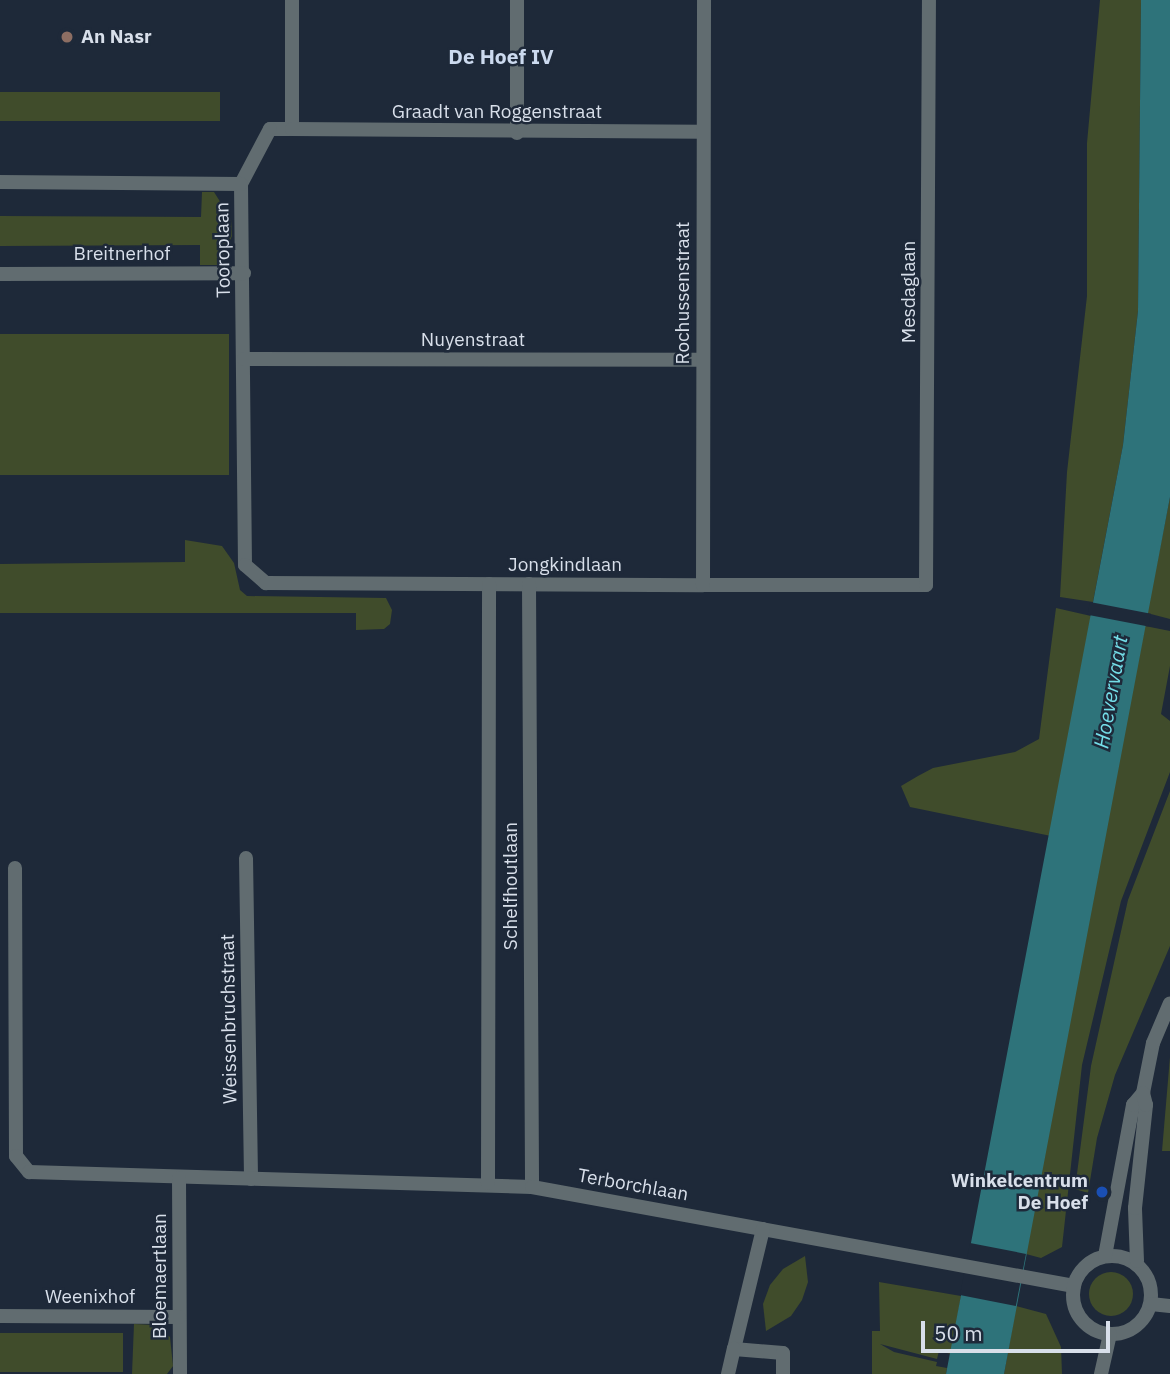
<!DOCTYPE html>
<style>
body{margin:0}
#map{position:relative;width:1170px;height:1374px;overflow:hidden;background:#1e2939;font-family:"IBM Plex Sans",sans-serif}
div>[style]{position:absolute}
.green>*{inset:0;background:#404c2b;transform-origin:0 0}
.round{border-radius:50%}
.water>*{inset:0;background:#2e737a}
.pier>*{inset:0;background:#1e2939;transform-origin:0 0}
.minor>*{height:14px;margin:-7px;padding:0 7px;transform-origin:7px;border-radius:7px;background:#616c70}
.tertiary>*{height:14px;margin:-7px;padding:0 7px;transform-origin:7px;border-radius:7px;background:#616c70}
.tertiary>.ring{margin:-7px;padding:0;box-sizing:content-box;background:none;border:14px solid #616c70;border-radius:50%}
.dots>*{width:19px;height:19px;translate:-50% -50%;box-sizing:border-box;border:4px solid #1e2939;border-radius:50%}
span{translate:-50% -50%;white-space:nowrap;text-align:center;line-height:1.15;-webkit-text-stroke:5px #1e2939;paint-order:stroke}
.poi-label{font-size:19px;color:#d8dfea;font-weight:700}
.left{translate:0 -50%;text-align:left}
.right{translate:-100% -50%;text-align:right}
.street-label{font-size:19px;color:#d8dfea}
.neighbourhood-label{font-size:21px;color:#ccdaef;font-weight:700}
.water-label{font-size:21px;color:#74dde8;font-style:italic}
.scale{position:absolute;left:921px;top:1321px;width:189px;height:32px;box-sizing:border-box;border:4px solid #d8dfea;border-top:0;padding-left:9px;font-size:21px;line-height:24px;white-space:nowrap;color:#d8dfea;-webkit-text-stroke:5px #1e2939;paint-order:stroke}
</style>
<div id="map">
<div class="green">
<div style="clip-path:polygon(1100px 0,1141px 0,1138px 311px,1123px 445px,1093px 602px,1060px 597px,1067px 472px,1087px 296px,1087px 143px)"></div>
<div style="left:220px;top:92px;width:29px;height:220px;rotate:90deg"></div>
<div style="clip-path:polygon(202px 192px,214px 192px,231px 219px,232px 236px,219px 265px,200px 265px,200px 245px,0 246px,0 216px,201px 217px)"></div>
<div style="left:0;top:334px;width:229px;height:141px"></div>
<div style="clip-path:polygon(1170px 497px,1170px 619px,1147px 613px)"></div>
<div style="clip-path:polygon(185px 540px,222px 546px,234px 563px,240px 590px,247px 596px,386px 598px,392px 610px,390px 624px,384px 629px,356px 630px,356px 613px,0 613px,0 564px,185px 562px)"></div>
<div style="clip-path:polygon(1056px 608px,1091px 616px,1051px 836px,910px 807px,901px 786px,918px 776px,933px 768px,1015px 752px,1039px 739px)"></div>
<div style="clip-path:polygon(1145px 626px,1170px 631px,1170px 666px,1161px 714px,1170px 721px,1170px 772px,1121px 901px,1082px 1065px,1062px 1247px,1041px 1258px,1026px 1254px,1035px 1195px)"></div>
<div style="clip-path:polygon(1170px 791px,1170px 946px,1115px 1075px,1097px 1138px,1088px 1193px,1075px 1189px,1091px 1066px,1128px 900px)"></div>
<div style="clip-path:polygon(1170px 1057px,1170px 1151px,1162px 1151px)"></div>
<div style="clip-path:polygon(805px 1256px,808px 1282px,802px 1300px,791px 1316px,766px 1331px,763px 1304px,770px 1285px,783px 1269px)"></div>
<div class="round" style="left:1089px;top:1272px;width:44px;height:44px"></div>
<div style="clip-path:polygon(879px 1282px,961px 1296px,951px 1354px,939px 1351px,937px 1359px,880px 1344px,894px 1352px,937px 1362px,936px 1366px,947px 1368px,946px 1374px,872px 1374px,872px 1331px,880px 1331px)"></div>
<div style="clip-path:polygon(1016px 1306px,1046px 1314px,1061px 1347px,1062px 1374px,1004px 1374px)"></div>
<div style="clip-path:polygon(134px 1324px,154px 1325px,170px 1337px,173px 1366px,167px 1374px,132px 1374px)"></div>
<div style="left:0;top:1333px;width:123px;height:39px"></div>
</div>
<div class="water">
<div style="clip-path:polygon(1141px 0,1170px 0,1170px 497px,1004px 1374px,946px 1374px,1123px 445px,1138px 311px)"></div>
</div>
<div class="pier">
<div style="left:1090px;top:602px;width:62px;height:13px;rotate:11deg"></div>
<div style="left:970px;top:1243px;width:57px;height:53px;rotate:11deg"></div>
</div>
<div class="minor">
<div style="left:292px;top:0;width:129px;rotate:90deg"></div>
<div style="left:292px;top:129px;width:22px;rotate:180deg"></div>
<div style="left:270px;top:129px;width:62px;rotate:117.8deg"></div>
<div style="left:241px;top:184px;width:381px;rotate:89.4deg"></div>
<div style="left:245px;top:565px;width:28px;rotate:41deg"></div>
<div style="left:266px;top:583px;width:437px;rotate:0.3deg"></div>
<div style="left:703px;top:585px;width:223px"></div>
<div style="left:926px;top:585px;width:585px;rotate:-89.71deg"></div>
<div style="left:292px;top:129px;width:410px;rotate:0.4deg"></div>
<div style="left:517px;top:133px;width:133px;rotate:-90deg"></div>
<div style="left:0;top:182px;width:241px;rotate:0.5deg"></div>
<div style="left:0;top:274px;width:244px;rotate:-0.2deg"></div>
<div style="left:244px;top:359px;width:459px;rotate:0.1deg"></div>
<div style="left:529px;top:584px;width:603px;rotate:89.71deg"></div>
<div style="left:703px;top:585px;width:585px;rotate:-89.9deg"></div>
<div style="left:246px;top:858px;width:321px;rotate:89.1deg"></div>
<div style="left:15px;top:868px;width:288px;rotate:89.8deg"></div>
<div style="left:16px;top:1156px;width:21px;rotate:51deg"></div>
<div style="left:29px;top:1172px;width:503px;rotate:1.71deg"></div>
<div style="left:532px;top:1187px;width:551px;rotate:10.35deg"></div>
<div style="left:179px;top:1178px;width:196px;rotate:89.7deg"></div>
<div style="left:488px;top:1183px;width:599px;rotate:-89.9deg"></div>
<div style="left:763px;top:1229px;width:123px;rotate:103.6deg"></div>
<div style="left:734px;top:1349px;width:49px;rotate:4.7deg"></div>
<div style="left:783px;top:1353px;width:21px;rotate:90deg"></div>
<div style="left:0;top:1316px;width:179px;rotate:0.3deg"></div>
<div style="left:728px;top:1374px;width:26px;rotate:-77deg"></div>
</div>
<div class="tertiary">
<div class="ring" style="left:1073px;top:1256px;width:64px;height:64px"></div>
<div style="left:1105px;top:1256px;width:154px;rotate:-79.5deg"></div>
<div style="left:1133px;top:1105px;width:16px;rotate:-50deg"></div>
<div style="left:1143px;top:1093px;width:51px;rotate:-78.7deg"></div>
<div style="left:1153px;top:1043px;width:43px;rotate:-67deg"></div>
<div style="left:1137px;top:1261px;width:53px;rotate:-92.2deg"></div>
<div style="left:1135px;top:1208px;width:104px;rotate:-83.9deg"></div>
<div style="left:1146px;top:1105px;width:12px;rotate:-104deg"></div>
<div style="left:1151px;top:1304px;width:19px;rotate:6deg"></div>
<div style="left:1101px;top:1374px;width:41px;rotate:-77.3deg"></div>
</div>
<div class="dots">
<div style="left:67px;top:37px;background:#8d6e63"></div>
<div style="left:1102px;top:1192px;background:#1a4fb4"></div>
</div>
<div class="poi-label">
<span class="left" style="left:81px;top:37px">An Nasr</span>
<span class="right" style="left:1088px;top:1192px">Winkelcentrum<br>De Hoef</span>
</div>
<div class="street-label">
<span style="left:497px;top:112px">Graadt van Roggenstraat</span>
<span style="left:223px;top:250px;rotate:-91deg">Tooroplaan</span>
<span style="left:122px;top:254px">Breitnerhof</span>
<span style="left:909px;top:292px;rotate:-90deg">Mesdaglaan</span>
<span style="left:683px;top:293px;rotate:-90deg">Rochussenstraat</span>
<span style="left:473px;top:340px">Nuyenstraat</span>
<span style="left:565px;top:565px">Jongkindlaan</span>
<span style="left:511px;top:886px;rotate:-90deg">Schelfhoutlaan</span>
<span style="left:229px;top:1019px;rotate:-91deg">Weissenbruchstraat</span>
<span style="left:633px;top:1185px;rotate:10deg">Terborchlaan</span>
<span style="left:160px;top:1276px;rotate:-90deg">Bloemaertlaan</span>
<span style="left:90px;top:1297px">Weenixhof</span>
</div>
<div class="neighbourhood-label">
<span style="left:501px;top:56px">De Hoef IV</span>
</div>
<div class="water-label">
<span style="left:1110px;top:692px;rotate:-80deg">Hoevervaart</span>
</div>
<div class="scale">50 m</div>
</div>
